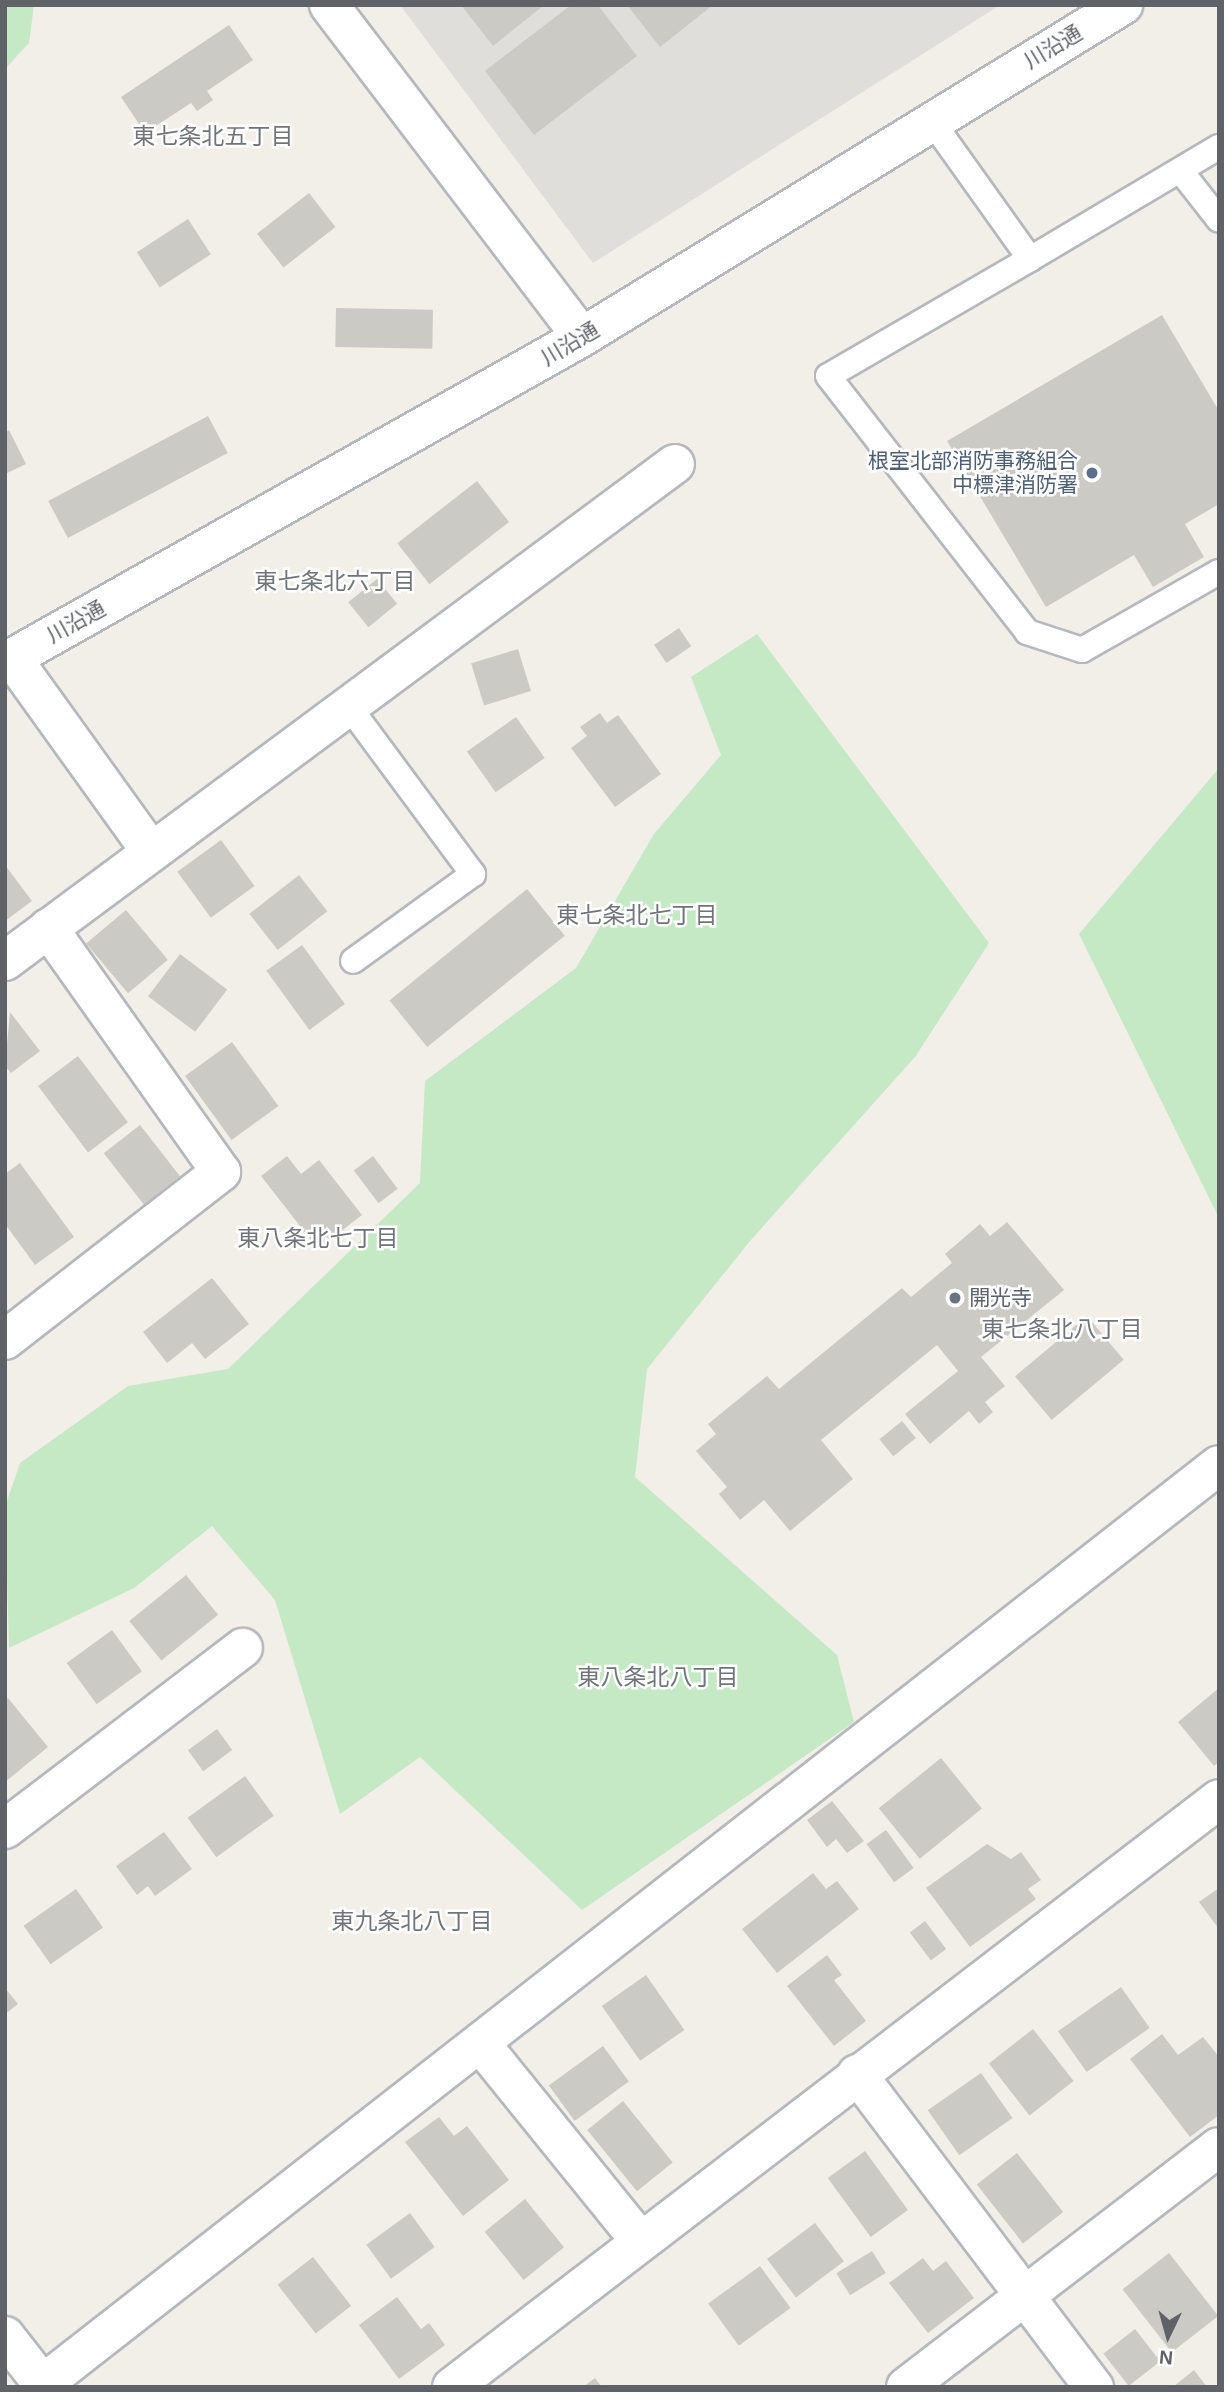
<!DOCTYPE html>
<meta charset="utf-8">
<style>
body{margin:0}
#map{position:relative;width:1224px;height:2392px;overflow:hidden;background:#f1efe8;font-family:Helvetica,"Noto Sans JP",sans-serif}
div>[style]{position:absolute}
.industrial>*{inset:0;background:#e0deda}
.green>*{inset:0;background:#c5e8c5}
.building>*{inset:0;background:#cccac5;transform-origin:0 0}
.roads{filter:drop-shadow(2px 0 #b5b8bc) drop-shadow(-2px 0 #b5b8bc) drop-shadow(0 2px #b5b8bc) drop-shadow(0 -2px #b5b8bc)}
.lane>*{height:24px;margin:-12px;padding:0 12px;transform-origin:12px;border-radius:12px;background:#fff}
.street>*{height:38px;margin:-19px;padding:0 19px;transform-origin:19px;border-radius:19px;background:#fff}
.secondary>*{height:38px;margin:-19px;padding:0 19px;transform-origin:19px;border-radius:19px;background:#fff}
.dots>*{width:19px;height:19px;translate:-50% -50%;box-sizing:border-box;border:4px solid #fff;border-radius:50%}
span{translate:-50% -50%;white-space:nowrap;text-align:center;line-height:1.15;-webkit-text-stroke:5px #fff;paint-order:stroke}
.street-label{font-size:21px;color:#5f6368}
.service-label{font-size:21px;color:#4e5e75}
.right{translate:-100% -50%;text-align:right}
.worship-label{font-size:21px;color:#5b616d}
.left{translate:0 -50%;text-align:left}
.neighbourhood-label{font-size:23px;color:#70757a}
.frame{position:absolute;inset:0;border:7px solid #5f6368;pointer-events:none}
.north{position:absolute;left:1133px;top:2301px;width:70px;height:70px;-webkit-text-stroke:5px #fff;paint-order:stroke;rotate:185deg;font-size:19px;font-weight:700;line-height:28px;text-align:center;color:#5f6368}
.north::after{content:'';display:block;margin:auto;width:24px;height:32px;background:#5f6368;clip-path:polygon(50% 0,100% 100%,50% 72%,0 100%)}
</style>
<div id="map">
<div class="industrial">
<div style="clip-path:polygon(400px 5px,1000px 5px,593px 263px)"></div>
</div>
<div class="green">
<div style="clip-path:polygon(5px 5px,34px 5px,29px 43px,5px 69px)"></div>
<div style="clip-path:polygon(757px 634px,989px 943px,915px 1057px,750px 1241px,647px 1369px,635px 1477px,837px 1655px,854px 1722px,582px 1910px,420px 1757px,340px 1814px,275px 1600px,212px 1526px,134px 1588px,9px 1648px,5px 1507px,20px 1463px,128px 1386px,228px 1369px,420px 1183px,425px 1081px,576px 968px,654px 834px,721px 755px,691px 677px)"></div>
<div style="clip-path:polygon(1219px 768px,1219px 1218px,1079px 934px)"></div>
</div>
<div class="building">
<div style="clip-path:polygon(461px 5px,544px 5px,493px 46px)"></div>
<div style="clip-path:polygon(571px 5px,598px 5px,637px 56px,534px 135px,485px 71px)"></div>
<div style="clip-path:polygon(627px 5px,713px 5px,660px 47px)"></div>
<div style="clip-path:polygon(229px 25px,253px 60px,207px 91px,213px 100px,197px 111px,191px 103px,145px 133px,121px 97px)"></div>
<div style="left:309px;top:193px;width:43px;height:66px;rotate:52deg"></div>
<div style="left:188px;top:219px;width:42px;height:61px;rotate:57deg"></div>
<div style="left:336px;top:308px;width:97px;height:39px;rotate:1deg"></div>
<div style="clip-path:polygon(1162px 315px,1219px 411px,1219px 504px,1185px 524px,1204px 557px,1153px 587px,1134px 555px,1046px 607px,947px 441px)"></div>
<div style="left:208px;top:416px;width:42px;height:181px;rotate:62deg"></div>
<div style="clip-path:polygon(9px 430px,26px 464px,5px 474px,5px 432px)"></div>
<div style="left:477px;top:481px;width:52px;height:101px;rotate:52deg"></div>
<div style="left:377px;top:579px;width:32px;height:37px;rotate:51deg"></div>
<div style="left:679px;top:628px;width:22px;height:30px;rotate:56deg"></div>
<div style="left:518px;top:649px;width:44px;height:49px;rotate:73deg"></div>
<div style="clip-path:polygon(600px 713px,607px 723px,618px 715px,661px 774px,615px 807px,571px 748px,587px 736px,580px 727px)"></div>
<div style="left:516px;top:717px;width:50px;height:60px;rotate:55deg"></div>
<div style="left:221px;top:840px;width:57px;height:54px;rotate:54deg"></div>
<div style="clip-path:polygon(5px 865px,32px 901px,5px 921px)"></div>
<div style="left:299px;top:875px;width:46px;height:63px;rotate:52deg"></div>
<div style="left:527px;top:889px;width:60px;height:177px;rotate:51deg"></div>
<div style="left:126px;top:910px;width:65px;height:52px;rotate:50deg"></div>
<div style="left:302px;top:945px;width:73px;height:44px;rotate:54deg"></div>
<div style="left:180px;top:954px;width:59px;height:53px;rotate:37deg"></div>
<div style="clip-path:polygon(10px 1012px,40px 1051px,11px 1073px,5px 1066px)"></div>
<div style="left:232px;top:1042px;width:79px;height:58px;rotate:54deg"></div>
<div style="left:78px;top:1056px;width:83px;height:50px;rotate:53deg"></div>
<div style="left:140px;top:1125px;width:65px;height:46px;rotate:52deg"></div>
<div style="clip-path:polygon(287px 1156px,301px 1174px,319px 1160px,362px 1215px,318px 1249px,261px 1176px)"></div>
<div style="left:373px;top:1156px;width:41px;height:24px;rotate:53deg"></div>
<div style="clip-path:polygon(20px 1163px,74px 1237px,35px 1265px,5px 1224px,5px 1174px)"></div>
<div style="clip-path:polygon(1007px 1222px,1064px 1290px,981px 1357px,1005px 1386px,985px 1402px,993px 1412px,979px 1424px,969px 1411px,930px 1444px,905px 1414px,958px 1371px,937px 1345px,821px 1440px,853px 1479px,790px 1531px,764px 1500px,740px 1520px,719px 1494px,727px 1487px,696px 1451px,716px 1434px,708px 1424px,767px 1376px,779px 1389px,902px 1288px,911px 1297px,952px 1263px,945px 1254px,980px 1224px,990px 1236px)"></div>
<div style="clip-path:polygon(212px 1278px,249px 1324px,205px 1359px,192px 1343px,167px 1363px,143px 1332px)"></div>
<div style="left:1087px;top:1316px;width:57px;height:94px;rotate:50deg"></div>
<div style="left:902px;top:1421px;width:22px;height:29px;rotate:51deg"></div>
<div style="left:186px;top:1575px;width:51px;height:73px;rotate:51deg"></div>
<div style="left:112px;top:1630px;width:51px;height:56px;rotate:54deg"></div>
<div style="clip-path:polygon(1219px 1688px,1219px 1762px,1214px 1766px,1178px 1722px)"></div>
<div style="clip-path:polygon(8px 1698px,48px 1747px,5px 1782px,5px 1701px)"></div>
<div style="left:217px;top:1729px;width:26px;height:36px;rotate:54deg"></div>
<div style="left:941px;top:1758px;width:65px;height:80px;rotate:51deg"></div>
<div style="left:245px;top:1776px;width:49px;height:71px;rotate:54deg"></div>
<div style="clip-path:polygon(832px 1801px,864px 1841px,847px 1853px,836px 1839px,827px 1847px,807px 1820px)"></div>
<div style="left:886px;top:1830px;width:47px;height:24px;rotate:54deg"></div>
<div style="clip-path:polygon(164px 1832px,192px 1869px,155px 1896px,148px 1886px,137px 1895px,116px 1866px)"></div>
<div style="clip-path:polygon(987px 1844px,1011px 1859px,1021px 1852px,1041px 1880px,1028px 1889px,1036px 1899px,970px 1947px,926px 1888px)"></div>
<div style="clip-path:polygon(813px 1873px,826px 1889px,837px 1881px,859px 1909px,777px 1973px,742px 1929px)"></div>
<div style="clip-path:polygon(1219px 1888px,1219px 1929px,1199px 1902px)"></div>
<div style="left:76px;top:1889px;width:47px;height:64px;rotate:55deg"></div>
<div style="left:925px;top:1921px;width:35px;height:19px;rotate:53deg"></div>
<div style="clip-path:polygon(827px 1955px,842px 1975px,834px 1980px,866px 2021px,834px 2046px,787px 1986px)"></div>
<div style="left:646px;top:1975px;width:67px;height:54px;rotate:55deg"></div>
<div style="left:1121px;top:1987px;width:50px;height:77px;rotate:55deg"></div>
<div style="clip-path:polygon(5px 1988px,18px 2004px,5px 2014px)"></div>
<div style="left:1033px;top:2029px;width:66px;height:56px;rotate:52deg"></div>
<div style="clip-path:polygon(1162px 2034px,1178px 2055px,1203px 2037px,1219px 2057px,1219px 2115px,1190px 2137px,1130px 2059px)"></div>
<div style="left:603px;top:2046px;width:44px;height:67px;rotate:54deg"></div>
<div style="left:981px;top:2073px;width:55px;height:65px;rotate:55deg"></div>
<div style="left:623px;top:2101px;width:79px;height:46px;rotate:51deg"></div>
<div style="clip-path:polygon(439px 2117px,454px 2136px,467px 2126px,509px 2180px,463px 2216px,405px 2142px)"></div>
<div style="left:865px;top:2151px;width:73px;height:46px;rotate:54deg"></div>
<div style="left:1017px;top:2153px;width:75px;height:51px;rotate:52deg"></div>
<div style="left:525px;top:2199px;width:62px;height:52px;rotate:51deg"></div>
<div style="left:410px;top:2213px;width:42px;height:54px;rotate:54deg"></div>
<div style="left:815px;top:2223px;width:48px;height:60px;rotate:53deg"></div>
<div style="left:872px;top:2251px;width:26px;height:42px;rotate:58deg"></div>
<div style="left:1169px;top:2253px;width:80px;height:59px;rotate:52deg"></div>
<div style="left:313px;top:2257px;width:62px;height:45px;rotate:52deg"></div>
<div style="clip-path:polygon(923px 2258px,933px 2271px,946px 2261px,974px 2298px,928px 2333px,889px 2283px)"></div>
<div style="left:760px;top:2266px;width:52px;height:64px;rotate:54deg"></div>
<div style="clip-path:polygon(397px 2297px,421px 2329px,429px 2323px,445px 2345px,399px 2379px,359px 2325px)"></div>
<div style="left:1135px;top:2329px;width:41px;height:40px;rotate:52deg"></div>
<div style="clip-path:polygon(1194px 2370px,1207px 2387px,1173px 2387px)"></div>
<div style="clip-path:polygon(595px 2378px,602px 2387px,583px 2387px)"></div>
</div>
<div class="roads">
<div class="lane">
<div style="left:931px;top:120px;width:171px;rotate:54.5deg"></div>
<div style="left:1030px;top:259px;width:220px;rotate:-30.7deg"></div>
<div style="left:1180px;top:170px;width:63px;rotate:52deg"></div>
<div style="left:1030px;top:259px;width:233px;rotate:149.9deg"></div>
<div style="left:828px;top:376px;width:324px;rotate:52.1deg"></div>
<div style="left:1027px;top:632px;width:58px;rotate:18.1deg"></div>
<div style="left:1082px;top:650px;width:158px;rotate:-29.7deg"></div>
<div style="left:347px;top:704px;width:212px;rotate:53.5deg"></div>
<div style="left:473px;top:874px;width:148px;rotate:144.1deg"></div>
</div>
<div class="street">
<div style="left:12px;top:658px;width:235px;rotate:54.3deg"></div>
<div style="left:5px;top:961px;width:834px;rotate:-36.57deg"></div>
<div style="left:5px;top:1340px;width:274px;rotate:-37.9deg"></div>
<div style="left:221px;top:1172px;width:299px;rotate:-125.3deg"></div>
<div style="left:5px;top:1829px;width:299px;rotate:-37.3deg"></div>
<div style="left:480px;top:2043px;width:252px;rotate:51deg"></div>
<div style="left:857px;top:2074px;width:393px;rotate:52.9deg"></div>
<div style="left:5px;top:2336px;width:65px;rotate:51.9deg"></div>
<div style="left:43px;top:2384px;width:1492px;rotate:-38.01deg"></div>
<div style="left:452px;top:2387px;width:966px;rotate:-37.47deg"></div>
<div style="left:906px;top:2387px;width:394px;rotate:-37.5deg"></div>
</div>
<div class="secondary">
<div style="left:329px;top:5px;width:417px;rotate:52.7deg"></div>
<div style="left:5px;top:662px;width:662px;rotate:-29.39deg"></div>
<div style="left:582px;top:337px;width:635px;rotate:-31.54deg"></div>
</div>
</div>
<div class="dots">
<div style="left:1092px;top:473px;background:#5c6f8a"></div>
<div style="left:955px;top:1298px;background:#6b7280"></div>
</div>
<div class="street-label">
<span style="left:1053px;top:47px;rotate:-31deg">川沿通</span>
<span style="left:570px;top:344px;rotate:-31deg">川沿通</span>
<span style="left:76px;top:622px;rotate:-29deg">川沿通</span>
</div>
<div class="service-label">
<span class="right" style="left:1078px;top:473px">根室北部消防事務組合<br>中標津消防署</span>
</div>
<div class="worship-label">
<span class="left" style="left:969px;top:1298px">開光寺</span>
</div>
<div class="neighbourhood-label">
<span style="left:213px;top:136px">東七条北五丁目</span>
<span style="left:335px;top:581px">東七条北六丁目</span>
<span style="left:637px;top:915px">東七条北七丁目</span>
<span style="left:318px;top:1238px">東八条北七丁目</span>
<span style="left:1062px;top:1329px">東七条北八丁目</span>
<span style="left:658px;top:1677px">東八条北八丁目</span>
<span style="left:412px;top:1921px">東九条北八丁目</span>
</div>
<div class="frame"></div>
<div class="north">N</div>
</div>
